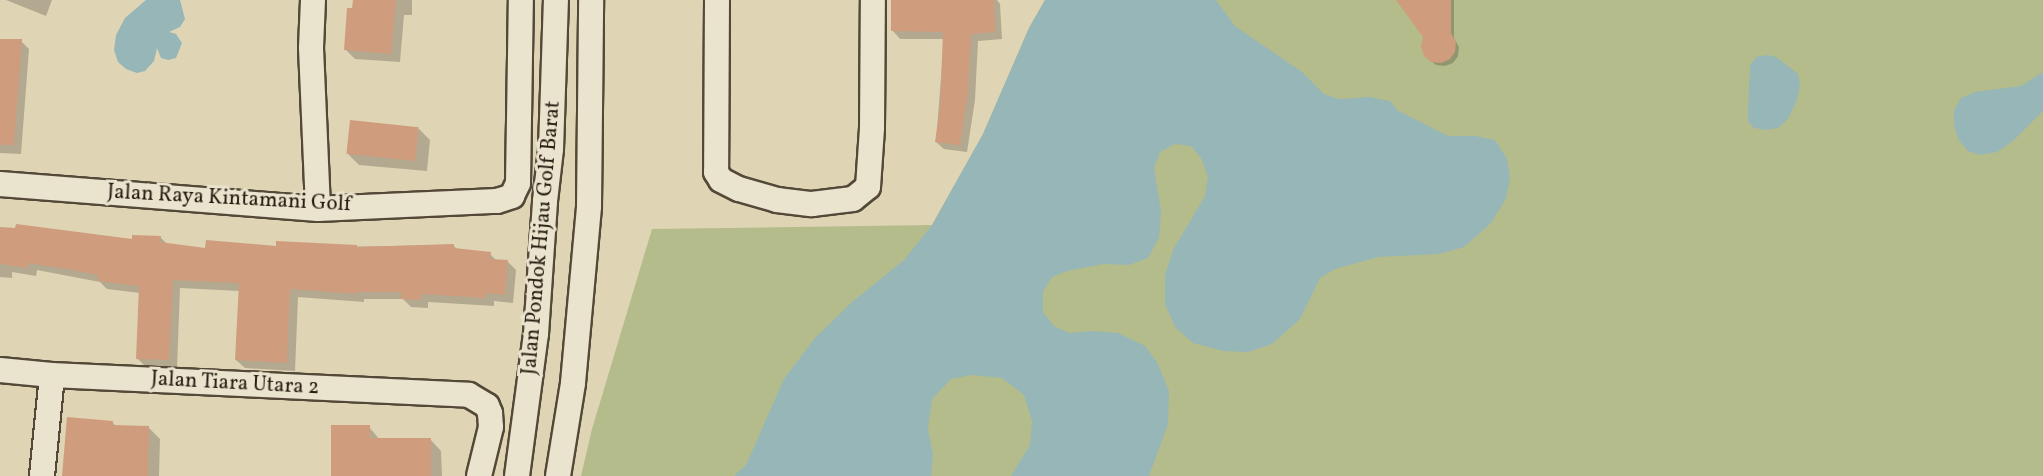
<!DOCTYPE html>
<style>
body{margin:0}
#map{position:relative;width:2043px;height:476px;overflow:hidden;background:#dfd4b4;font-family:Vollkorn,serif}
div>[style]{position:absolute}
.green>*{inset:0;background:#b4bc8b}
.water>*{inset:0;background:#97b6b7}
.shadow>*{inset:0;background:#0003}
.building>*{inset:0;background:#cf9c7d;transform-origin:0 0}
.roads{filter:drop-shadow(2px 0 #544938) drop-shadow(-2px 0 #544938) drop-shadow(0 2px #544938) drop-shadow(0 -2px #544938)}
.minor>*{height:24px;margin:-12px;padding:0 12px;transform-origin:12px;border-radius:12px;background:#eae3ce}
span{translate:-50% -50%;white-space:nowrap;text-align:center;line-height:1.15;-webkit-text-stroke:6px #eae3ce;paint-order:stroke}
.street-label{font-size:21px;color:#251b0f}
</style>
<div id="map">
<div class="green">
<div style="clip-path:polygon(1045px 0,2043px 0,2043px 476px,581px 476px,592px 429px,652px 229px,932px 225px,983px 134px,1029px 28px)"></div>
</div>
<div class="water">
<div style="clip-path:polygon(146px 0,180px 0,185px 19px,180px 27px,169px 32px,176px 34px,182px 43px,176px 58px,168px 60px,161px 58px,157px 48px,154px 61px,145px 71px,137px 73px,126px 69px,118px 62px,114px 50px,116px 35px,125px 18px)"></div>
<div style="clip-path:polygon(1045px 0,1216px 0,1235px 26px,1302px 72px,1324px 94px,1339px 99px,1369px 97px,1390px 101px,1397px 110px,1448px 136px,1475px 136px,1495px 140px,1507px 159px,1510px 178px,1506px 199px,1490px 224px,1464px 247px,1439px 254px,1378px 257px,1335px 269px,1320px 278px,1300px 319px,1272px 344px,1248px 352px,1223px 351px,1193px 343px,1176px 328px,1165px 305px,1165px 275px,1173px 250px,1205px 196px,1208px 177px,1201px 158px,1191px 146px,1175px 144px,1160px 152px,1154px 168px,1161px 212px,1159px 238px,1148px 258px,1129px 265px,1104px 264px,1067px 271px,1052px 277px,1043px 291px,1043px 312px,1054px 326px,1069px 333px,1093px 331px,1118px 333px,1145px 346px,1157px 362px,1169px 391px,1168px 424px,1149px 476px,1011px 476px,1030px 445px,1032px 421px,1024px 395px,1002px 378px,972px 375px,951px 379px,932px 399px,928px 428px,933px 455px,931px 476px,734px 476px,746px 465px,784px 379px,815px 338px,852px 302px,904px 260px,932px 225px,983px 134px,1029px 28px)"></div>
<div style="clip-path:polygon(1767px 55px,1776px 57px,1798px 74px,1800px 83px,1797px 100px,1788px 119px,1778px 128px,1766px 130px,1754px 128px,1748px 121px,1748px 110px,1750px 66px,1756px 57px)"></div>
<div style="clip-path:polygon(2043px 72px,2043px 111px,2013px 141px,1997px 152px,1980px 155px,1968px 151px,1958px 139px,1954px 124px,1954px 110px,1961px 98px,1975px 92px,2021px 86px)"></div>
</div>
<div class="shadow">
<div style="clip-path:polygon(6px 0,52px 0,46px 16px)"></div>
<div style="clip-path:polygon(354px 0,412px 0,412px 15px,404px 15px,400px 62px,355px 59px,345px 49px)"></div>
<div style="clip-path:polygon(893px 0,997px 0,1000px 4px,1002px 39px,978px 41px,975px 100px,967px 152px,944px 149px,936px 142px,944px 39px,900px 39px,893px 31px)"></div>
<div style="clip-path:polygon(1398px 0,1454px 0,1454px 38px,1459px 47px,1458px 56px,1453px 63px,1445px 66px,1436px 65px,1429px 59px,1425px 37px)"></div>
<div style="clip-path:polygon(0 41px,21px 41px,29px 49px,21px 154px,0 153px)"></div>
<div style="clip-path:polygon(419px 129px,430px 140px,427px 171px,359px 165px,348px 154px)"></div>
<div style="clip-path:polygon(0 228px,134px 240px,160px 237px,167px 244px,207px 249px,453px 245px,458px 250px,490px 254px,497px 261px,508px 262px,516px 270px,513px 303px,494px 301px,494px 306px,428px 302px,428px 308px,411px 307px,403px 299px,364px 299px,364px 302px,298px 297px,295px 371px,245px 368px,236px 360px,240px 291px,180px 288px,177px 368px,146px 367px,137px 358px,140px 293px,107px 289px,100px 282px,37px 270px,36px 276px,12px 272px,12px 278px,0 277px)"></div>
<div style="clip-path:polygon(112px 422px,117px 427px,148px 427px,160px 439px,159px 476px,64px 476px)"></div>
<div style="clip-path:polygon(369px 427px,380px 440px,430px 439px,441px 451px,442px 476px,332px 476px)"></div>
</div>
<div class="building">
<div style="clip-path:polygon(353px 0,396px 0,391px 54px,344px 50px,347px 8px,352px 8px)"></div>
<div style="clip-path:polygon(891px 0,994px 0,995px 32px,971px 34px,968px 92px,960px 145px,935px 142px,940px 107px,943px 32px,891px 31px)"></div>
<div style="clip-path:polygon(1396px 0,1451px 0,1451px 33px,1456px 42px,1455px 52px,1450px 59px,1441px 63px,1431px 62px,1424px 56px,1421px 46px,1423px 37px)"></div>
<div style="clip-path:polygon(0 39px,22px 39px,14px 145px,0 145px)"></div>
<div style="left:350px;top:120px;width:69px;height:34px;rotate:6deg"></div>
<div style="clip-path:polygon(16px 224px,132px 239px,132px 235px,161px 236px,160px 242px,205px 248px,206px 240px,276px 246px,276px 241px,357px 245px,357px 247px,454px 244px,454px 248px,491px 252px,490px 259px,508px 260px,505px 295px,486px 293px,486px 298px,421px 294px,421px 300px,401px 299px,401px 292px,356px 292px,356px 294px,290px 289px,287px 363px,235px 360px,239px 283px,173px 280px,169px 360px,136px 359px,139px 286px,98px 281px,98px 275px,72px 270px,29px 263px,28px 268px,0 264px,0 227px,15px 228px)"></div>
<div style="clip-path:polygon(67px 417px,113px 421px,113px 425px,149px 426px,148px 476px,62px 476px)"></div>
<div style="clip-path:polygon(331px 425px,370px 425px,370px 438px,431px 438px,431px 476px,331px 476px)"></div>
</div>
<div class="roads">
<div class="minor">
<div style="left:313px;top:0;width:48px;rotate:92.4deg"></div>
<div style="left:311px;top:48px;width:161px;rotate:87.5deg"></div>
<div style="left:717px;top:0;width:172px;rotate:90.3deg"></div>
<div style="left:716px;top:172px;width:9px;rotate:58deg"></div>
<div style="left:721px;top:180px;width:20px;rotate:27deg"></div>
<div style="left:739px;top:189px;width:40px;rotate:16deg"></div>
<div style="left:777px;top:200px;width:35px;rotate:7deg"></div>
<div style="left:812px;top:204px;width:41px;rotate:-7deg"></div>
<div style="left:853px;top:199px;width:19px;rotate:-39deg"></div>
<div style="left:868px;top:187px;width:59px;rotate:-86.1deg"></div>
<div style="left:872px;top:128px;width:128px;rotate:-89.6deg"></div>
<div style="left:0;top:184px;width:319px;rotate:4.5deg"></div>
<div style="left:318px;top:209px;width:179px;rotate:-2.6deg"></div>
<div style="left:497px;top:201px;width:16px;rotate:-18deg"></div>
<div style="left:512px;top:196px;width:14px;rotate:-65deg"></div>
<div style="left:518px;top:183px;width:183px;rotate:-89.1deg"></div>
<div style="left:0;top:370px;width:52px;rotate:5.5deg"></div>
<div style="left:52px;top:375px;width:417px;rotate:2.7deg"></div>
<div style="left:469px;top:395px;width:21px;rotate:31deg"></div>
<div style="left:487px;top:406px;width:8px;rotate:67deg"></div>
<div style="left:490px;top:413px;width:14px;rotate:86deg"></div>
<div style="left:491px;top:427px;width:50px;rotate:103.8deg"></div>
<div style="left:42px;top:476px;width:101px;rotate:-84.3deg"></div>
<div style="left:517px;top:476px;width:143px;rotate:-82.4deg"></div>
<div style="left:536px;top:334px;width:133px;rotate:-86.1deg"></div>
<div style="left:545px;top:201px;width:52px;rotate:-83.4deg"></div>
<div style="left:551px;top:149px;width:149px;rotate:-88.1deg"></div>
<div style="left:558px;top:476px;width:94px;rotate:-80.8deg"></div>
<div style="left:573px;top:383px;width:178px;rotate:-84.8deg"></div>
<div style="left:589px;top:206px;width:206px;rotate:-89.4deg"></div>
</div>
</div>
<div class="street-label">
<span style="left:229px;top:199px;rotate:3deg">Jalan Raya Kintamani Golf</span>
<span style="left:542px;top:238px;rotate:-85deg">Jalan Pondok Hijau Golf Barat</span>
<span style="left:235px;top:384px;rotate:3deg">Jalan Tiara Utara 2</span>
</div>
</div>
